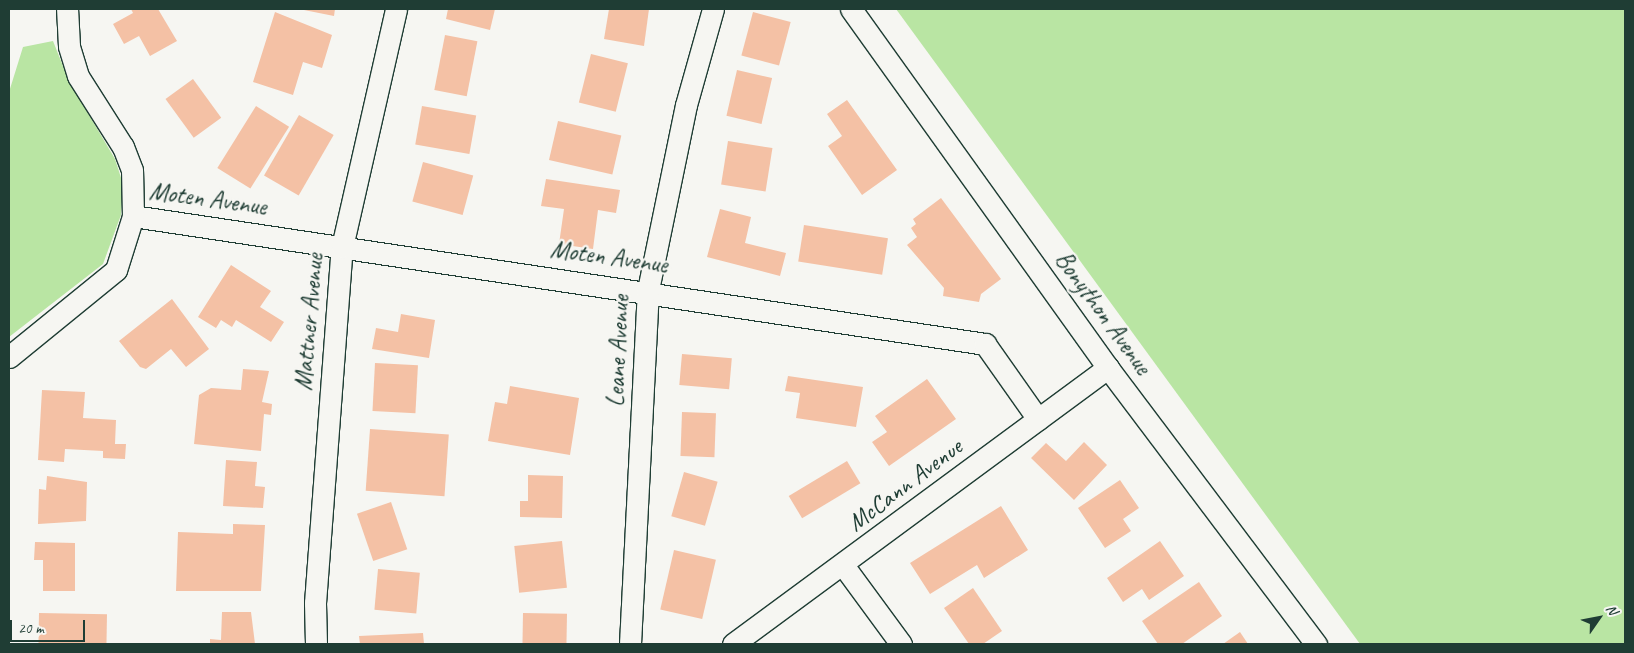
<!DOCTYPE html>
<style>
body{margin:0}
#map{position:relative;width:1634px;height:653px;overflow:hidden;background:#f6f6f2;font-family:Caveat,sans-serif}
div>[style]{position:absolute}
.green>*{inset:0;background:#b9e5a3}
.building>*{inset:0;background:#f4c1a5;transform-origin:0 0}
.roads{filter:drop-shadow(1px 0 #1f3d34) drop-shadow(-1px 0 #1f3d34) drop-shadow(0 1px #1f3d34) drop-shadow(0 -1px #1f3d34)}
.minor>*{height:21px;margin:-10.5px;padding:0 10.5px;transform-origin:10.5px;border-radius:10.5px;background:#f6f6f2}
span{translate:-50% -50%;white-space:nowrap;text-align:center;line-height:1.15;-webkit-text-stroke:4.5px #f6f6f2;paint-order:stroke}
.street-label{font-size:25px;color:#1f3d34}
.frame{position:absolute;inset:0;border:10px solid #1f3d34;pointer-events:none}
.north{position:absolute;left:1574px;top:593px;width:50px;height:50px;-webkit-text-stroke:4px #f6f6f2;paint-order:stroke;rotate:57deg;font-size:14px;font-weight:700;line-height:20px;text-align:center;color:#1f3d34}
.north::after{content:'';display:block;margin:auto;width:18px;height:22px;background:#1f3d34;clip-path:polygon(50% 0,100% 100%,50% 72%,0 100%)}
.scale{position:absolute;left:10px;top:620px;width:75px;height:22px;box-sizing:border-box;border:2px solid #1f3d34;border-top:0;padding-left:6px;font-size:15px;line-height:18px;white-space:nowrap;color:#1f3d34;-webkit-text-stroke:4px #f6f6f2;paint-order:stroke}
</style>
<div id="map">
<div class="green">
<div style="clip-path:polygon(896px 9px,1625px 9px,1625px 644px,1360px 644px)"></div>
<div style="clip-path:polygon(53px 41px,69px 81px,115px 159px,123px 184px,121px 215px,103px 264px,9px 337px,9px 92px,23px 47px)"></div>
</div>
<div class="building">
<div style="clip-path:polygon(131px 9px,158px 9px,177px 41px,150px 56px,139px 36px,124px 44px,113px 24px,133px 13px)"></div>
<div style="clip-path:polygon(299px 9px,335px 9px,334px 16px)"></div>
<div style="clip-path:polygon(448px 9px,495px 9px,490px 30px,446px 19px)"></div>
<div style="clip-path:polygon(609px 9px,649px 9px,644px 46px,604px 39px)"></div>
<div style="clip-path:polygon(275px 12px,332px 35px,322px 68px,303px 62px,293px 95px,253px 82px)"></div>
<div style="left:753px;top:12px;width:39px;height:45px;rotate:15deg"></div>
<div style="left:445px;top:35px;width:33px;height:56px;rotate:11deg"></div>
<div style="left:591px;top:54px;width:38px;height:50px;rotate:14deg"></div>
<div style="left:737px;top:70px;width:36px;height:47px;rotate:13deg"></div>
<div style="left:193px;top:79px;width:48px;height:34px;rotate:54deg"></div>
<div style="clip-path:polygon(847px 100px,897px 170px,862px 195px,828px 146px,842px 136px,827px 114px)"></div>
<div style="left:256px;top:106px;width:39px;height:73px;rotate:32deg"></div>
<div style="left:422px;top:106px;width:55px;height:39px;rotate:10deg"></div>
<div style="left:299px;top:115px;width:40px;height:70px;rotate:30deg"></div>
<div style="left:558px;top:121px;width:65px;height:40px;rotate:13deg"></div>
<div style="left:728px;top:141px;width:45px;height:44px;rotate:9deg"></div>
<div style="left:423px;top:162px;width:52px;height:41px;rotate:15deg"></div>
<div style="clip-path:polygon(546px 179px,620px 190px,616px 213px,598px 210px,593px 249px,559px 244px,564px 209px,541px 206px)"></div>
<div style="clip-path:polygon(941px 198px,1001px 279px,981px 294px,979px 302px,943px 296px,944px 288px,907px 245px,917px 237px,911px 228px,916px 224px,913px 219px)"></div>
<div style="clip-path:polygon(720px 209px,751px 217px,745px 243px,786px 253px,780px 276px,707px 257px)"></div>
<div style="left:804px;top:225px;width:85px;height:37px;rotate:9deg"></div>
<div style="clip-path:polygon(231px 265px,271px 291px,260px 307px,284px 322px,271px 342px,236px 320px,232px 327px,221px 320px,216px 328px,198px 317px)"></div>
<div style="clip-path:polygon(172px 299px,209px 349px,186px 367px,171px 349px,146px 369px,140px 367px,119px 341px)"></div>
<div style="clip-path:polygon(401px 314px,435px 320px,429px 358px,372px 349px,376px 328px,398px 332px)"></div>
<div style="left:682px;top:354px;width:50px;height:31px;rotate:5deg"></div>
<div style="left:375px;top:363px;width:43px;height:48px;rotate:3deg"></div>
<div style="clip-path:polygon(243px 369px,269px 371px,262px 402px,272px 404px,271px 415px,264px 414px,261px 451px,194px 444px,199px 395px,211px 388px,241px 390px)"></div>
<div style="clip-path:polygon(788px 376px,863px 387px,856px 427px,796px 418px,800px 393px,785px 391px)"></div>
<div style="clip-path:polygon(927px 379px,956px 419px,889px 466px,872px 442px,887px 432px,875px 416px)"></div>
<div style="clip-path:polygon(510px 386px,579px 398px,570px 455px,488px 441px,495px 402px,507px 404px)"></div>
<div style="clip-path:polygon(42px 390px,85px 392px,83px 418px,116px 420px,115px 444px,126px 444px,125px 459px,103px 458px,103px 451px,65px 449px,64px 462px,38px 460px)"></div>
<div style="left:682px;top:412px;width:34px;height:44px;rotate:2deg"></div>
<div style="left:370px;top:429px;width:79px;height:62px;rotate:4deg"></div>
<div style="clip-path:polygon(1084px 442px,1107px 465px,1074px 500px,1031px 458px,1046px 443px,1066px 461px)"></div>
<div style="clip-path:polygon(226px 460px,257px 462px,255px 486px,265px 487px,263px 508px,223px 506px)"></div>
<div style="left:847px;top:461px;width:26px;height:68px;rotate:59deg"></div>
<div style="left:684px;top:472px;width:35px;height:46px;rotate:16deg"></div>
<div style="clip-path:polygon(528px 475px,563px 476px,562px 518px,520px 517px,520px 501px,528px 501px)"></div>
<div style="clip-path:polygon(47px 476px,87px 482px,86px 521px,38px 524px,39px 489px,46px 490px)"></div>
<div style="clip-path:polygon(1120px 480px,1139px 508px,1123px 519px,1131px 531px,1105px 548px,1078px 508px)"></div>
<div style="left:391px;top:502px;width:50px;height:36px;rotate:71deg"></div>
<div style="clip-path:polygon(1001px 506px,1028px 550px,984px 578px,977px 565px,930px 594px,910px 563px)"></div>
<div style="clip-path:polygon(233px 524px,265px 525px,261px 591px,176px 591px,178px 532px,233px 534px)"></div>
<div style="left:562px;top:541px;width:47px;height:48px;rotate:84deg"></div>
<div style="clip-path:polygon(1160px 541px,1184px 576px,1149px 600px,1142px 589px,1123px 602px,1107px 578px)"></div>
<div style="clip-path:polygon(35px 542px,75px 543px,75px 591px,43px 591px,43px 560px,34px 560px)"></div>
<div style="left:674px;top:550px;width:43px;height:61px;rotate:13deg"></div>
<div style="left:378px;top:569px;width:42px;height:41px;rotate:5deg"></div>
<div style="clip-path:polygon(1199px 582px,1222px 616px,1182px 644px,1158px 644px,1142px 621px)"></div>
<div style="clip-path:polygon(973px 588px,1002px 631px,983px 644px,969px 644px,944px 608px)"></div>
<div style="clip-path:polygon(222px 612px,251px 612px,255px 644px,210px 644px,210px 639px,221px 640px)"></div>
<div style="left:39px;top:613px;width:68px;height:31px;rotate:1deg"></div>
<div style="left:523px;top:613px;width:44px;height:31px;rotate:1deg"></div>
<div style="clip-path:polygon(1240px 632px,1248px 644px,1223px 644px)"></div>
<div style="clip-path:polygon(423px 633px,424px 644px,360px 644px,359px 636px)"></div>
</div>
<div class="roads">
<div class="minor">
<div style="left:851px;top:9px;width:442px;rotate:54.4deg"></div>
<div style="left:1108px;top:368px;width:346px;rotate:53deg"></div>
<div style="left:133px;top:216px;width:862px;rotate:8.54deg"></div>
<div style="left:985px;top:344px;width:92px;rotate:54.8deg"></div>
<div style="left:9px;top:357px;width:138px;rotate:-39.1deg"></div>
<div style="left:116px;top:270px;width:57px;rotate:-72.5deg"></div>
<div style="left:133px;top:216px;width:46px;rotate:-91.2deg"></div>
<div style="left:132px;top:170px;width:25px;rotate:-111deg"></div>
<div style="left:123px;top:147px;width:84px;rotate:-122.4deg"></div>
<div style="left:78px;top:76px;width:31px;rotate:-107deg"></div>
<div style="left:69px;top:46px;width:37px;rotate:-93deg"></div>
<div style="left:843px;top:565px;width:98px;rotate:53.7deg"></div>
<div style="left:316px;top:644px;width:41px;rotate:-91.4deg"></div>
<div style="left:315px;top:603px;width:357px;rotate:-85.7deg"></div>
<div style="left:342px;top:247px;width:244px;rotate:-77.2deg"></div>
<div style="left:630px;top:644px;width:354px;rotate:-87.1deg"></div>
<div style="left:648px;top:290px;width:189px;rotate:-78.4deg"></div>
<div style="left:686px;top:105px;width:100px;rotate:-74.3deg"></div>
<div style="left:733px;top:644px;width:466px;rotate:-36.4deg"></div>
</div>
</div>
<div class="street-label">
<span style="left:208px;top:199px;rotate:8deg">Moten Avenue</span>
<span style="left:609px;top:257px;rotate:8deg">Moten Avenue</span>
<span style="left:1103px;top:313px;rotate:54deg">Bonython Avenue</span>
<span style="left:309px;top:322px;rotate:-85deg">Mattner Avenue</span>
<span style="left:618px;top:351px;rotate:-87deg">Leane Avenue</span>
<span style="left:905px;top:485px;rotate:-37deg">McCann Avenue</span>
</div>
<div class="frame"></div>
<div class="north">N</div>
<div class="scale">20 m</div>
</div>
